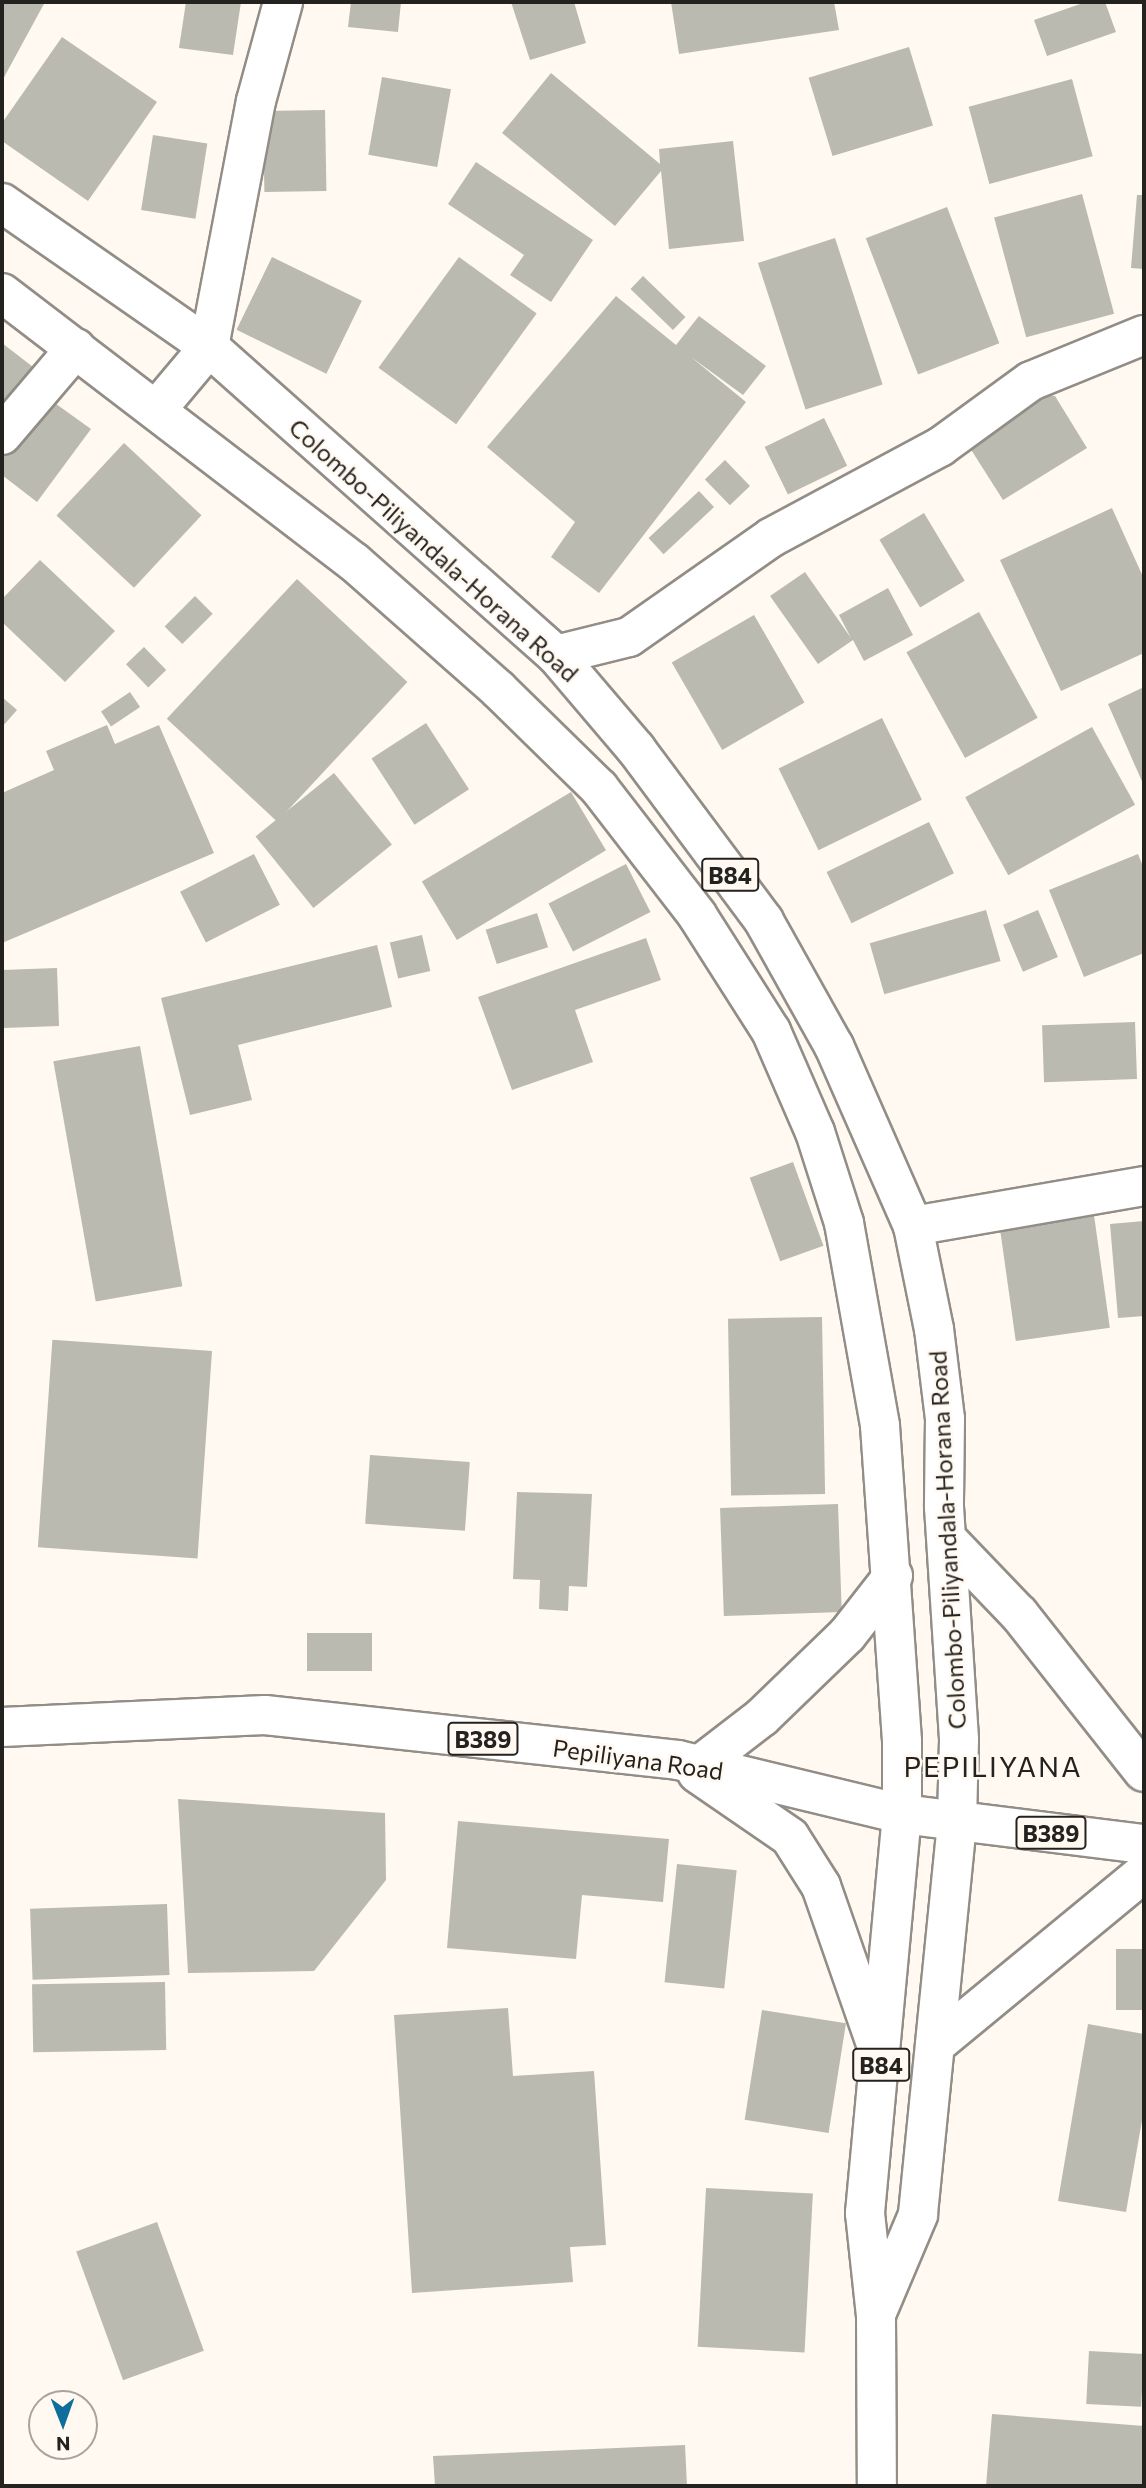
<!DOCTYPE html>
<style>
body{margin:0}
#map{position:relative;width:1146px;height:2488px;overflow:hidden;background:#fff9f1;font-family:Commissioner,sans-serif}
div>[style]{position:absolute}
.building>*{inset:0;background:#babab1;transform-origin:0 0}
.roads{filter:drop-shadow(2px 0 #928d86) drop-shadow(-2px 0 #928d86) drop-shadow(0 2px #928d86) drop-shadow(0 -2px #928d86)}
.minor>*{height:38px;margin:-19px;padding:0 19px;transform-origin:19px;border-radius:19px;background:#fff}
.major>*{height:38px;margin:-19px;padding:0 19px;transform-origin:19px;border-radius:19px;background:#fff}
span{translate:-50% -50%;white-space:nowrap;text-align:center;line-height:1.15;-webkit-text-stroke:5px #fff9f1;paint-order:stroke}
.shield-label span{padding:2px 5px;background:#fff9f1;border:2px solid;border-radius:5px;-webkit-text-stroke-width:0}
.shield-label{font-size:23px;color:#24221f;font-weight:700}
.street-label{font-size:24px;color:#24221f}
.quarter-label{font-size:28px;color:#24221f;letter-spacing:2px}
.frame{position:absolute;inset:0;border:4px solid #24221f;pointer-events:none}
.north{position:absolute;left:28px;top:2390px;width:70px;height:70px;box-sizing:border-box;background:#fff9f1;border:2px solid #a7a39d;border-radius:50%;rotate:179deg;font-size:19px;font-weight:700;line-height:28px;text-align:center;color:#24221f}
.north::after{content:'';display:block;margin:auto;width:24px;height:32px;background:#106e9c;clip-path:polygon(50% 0,100% 100%,50% 72%,0 100%)}
</style>
<div id="map">
<div class="building">
<div style="clip-path:polygon(2px 2px,45px 2px,2px 81px)"></div>
<div style="clip-path:polygon(186px 2px,241px 2px,233px 55px,179px 48px)"></div>
<div style="clip-path:polygon(351px 2px,401px 2px,398px 32px,348px 27px)"></div>
<div style="clip-path:polygon(511px 2px,574px 2px,586px 43px,530px 60px)"></div>
<div style="clip-path:polygon(671px 2px,834px 2px,839px 30px,679px 54px)"></div>
<div style="clip-path:polygon(1086px 2px,1105px 2px,1116px 32px,1047px 56px,1034px 20px)"></div>
<div style="clip-path:polygon(62px 37px,157px 102px,88px 201px,2px 141px,2px 123px)"></div>
<div style="left:909px;top:47px;width:82px;height:105px;rotate:73deg"></div>
<div style="clip-path:polygon(551px 73px,660px 164px,659px 149px,733px 141px,744px 241px,669px 249px,661px 171px,615px 226px,502px 133px)"></div>
<div style="left:382px;top:77px;width:70px;height:79px;rotate:10deg"></div>
<div style="left:1072px;top:79px;width:80px;height:107px;rotate:75deg"></div>
<div style="left:325px;top:110px;width:81px;height:62px;rotate:89deg"></div>
<div style="left:153px;top:135px;width:55px;height:76px;rotate:9deg"></div>
<div style="clip-path:polygon(476px 162px,593px 240px,551px 302px,510px 275px,524px 255px,448px 204px)"></div>
<div style="left:1082px;top:194px;width:124px;height:91px;rotate:75deg"></div>
<div style="clip-path:polygon(1137px 195px,1144px 195px,1144px 269px,1131px 268px)"></div>
<div style="left:947px;top:207px;width:146px;height:87px;rotate:69deg"></div>
<div style="left:835px;top:238px;width:154px;height:81px;rotate:72deg"></div>
<div style="left:272px;top:257px;width:100px;height:81px;rotate:26deg"></div>
<div style="left:459px;top:257px;width:96px;height:137px;rotate:36deg"></div>
<div style="left:643px;top:276px;width:59px;height:18px;rotate:44deg"></div>
<div style="clip-path:polygon(616px 296px,676px 345px,699px 316px,766px 366px,743px 395px,691px 357px,746px 402px,599px 593px,551px 557px,575px 522px,487px 447px)"></div>
<div style="clip-path:polygon(2px 343px,33px 367px,2px 406px)"></div>
<div style="clip-path:polygon(1041px 394px,1055px 396px,1087px 448px,1003px 500px,970px 448px)"></div>
<div style="clip-path:polygon(45px 396px,91px 429px,37px 502px,2px 475px,2px 454px)"></div>
<div style="left:824px;top:418px;width:53px;height:66px;rotate:64deg"></div>
<div style="left:124px;top:443px;width:106px;height:99px;rotate:43deg"></div>
<div style="left:725px;top:460px;width:36px;height:28px;rotate:46deg"></div>
<div style="left:699px;top:491px;width:22px;height:69px;rotate:47deg"></div>
<div style="clip-path:polygon(1112px 508px,1144px 579px,1144px 653px,1061px 691px,1000px 560px)"></div>
<div style="left:924px;top:513px;width:79px;height:52px;rotate:59deg"></div>
<div style="clip-path:polygon(40px 560px,115px 631px,65px 682px,2px 622px,2px 599px)"></div>
<div style="clip-path:polygon(805px 572px,851px 638px,839px 615px,888px 588px,913px 635px,864px 661px,853px 640px,818px 664px,770px 596px)"></div>
<div style="left:297px;top:579px;width:151px;height:191px;rotate:43deg"></div>
<div style="left:195px;top:596px;width:25px;height:43px;rotate:45deg"></div>
<div style="left:979px;top:612px;width:121px;height:83px;rotate:61deg"></div>
<div style="left:754px;top:615px;width:101px;height:95px;rotate:60deg"></div>
<div style="left:144px;top:647px;width:32px;height:25px;rotate:46deg"></div>
<div style="clip-path:polygon(1144px 687px,1144px 786px,1108px 704px)"></div>
<div style="left:130px;top:692px;width:18px;height:35px;rotate:56deg"></div>
<div style="clip-path:polygon(2px 697px,17px 710px,2px 727px)"></div>
<div style="left:882px;top:718px;width:91px;height:115px;rotate:64deg"></div>
<div style="left:426px;top:723px;width:79px;height:65px;rotate:57deg"></div>
<div style="clip-path:polygon(107px 725px,115px 744px,159px 725px,214px 853px,2px 943px,2px 793px,54px 770px,46px 751px)"></div>
<div style="left:1092px;top:727px;width:89px;height:145px;rotate:61deg"></div>
<div style="left:334px;top:773px;width:92px;height:101px;rotate:51deg"></div>
<div style="left:571px;top:792px;width:68px;height:174px;rotate:59deg"></div>
<div style="left:929px;top:822px;width:57px;height:114px;rotate:64deg"></div>
<div style="left:254px;top:854px;width:57px;height:83px;rotate:63deg"></div>
<div style="clip-path:polygon(1138px 854px,1144px 869px,1144px 953px,1084px 977px,1049px 890px)"></div>
<div style="left:626px;top:864px;width:54px;height:87px;rotate:63deg"></div>
<div style="left:986px;top:910px;width:53px;height:121px;rotate:74deg"></div>
<div style="left:1038px;top:910px;width:51px;height:38px;rotate:67deg"></div>
<div style="left:537px;top:913px;width:36px;height:54px;rotate:72deg"></div>
<div style="left:422px;top:935px;width:37px;height:33px;rotate:77deg"></div>
<div style="clip-path:polygon(646px 938px,661px 980px,575px 1010px,593px 1062px,512px 1090px,478px 997px)"></div>
<div style="clip-path:polygon(377px 945px,392px 1007px,238px 1045px,252px 1100px,190px 1115px,161px 998px)"></div>
<div style="left:57px;top:968px;width:58px;height:55px;rotate:88deg"></div>
<div style="left:1135px;top:1022px;width:57px;height:93px;rotate:88deg"></div>
<div style="left:140px;top:1046px;width:244px;height:88px;rotate:80deg"></div>
<div style="left:793px;top:1162px;width:89px;height:46px;rotate:70deg"></div>
<div style="left:1093px;top:1208px;width:121px;height:95px;rotate:82deg"></div>
<div style="clip-path:polygon(1144px 1221px,1144px 1316px,1118px 1318px,1110px 1224px)"></div>
<div style="left:822px;top:1317px;width:177px;height:94px;rotate:89deg"></div>
<div style="left:212px;top:1351px;width:208px;height:160px;rotate:94deg"></div>
<div style="left:370px;top:1455px;width:100px;height:69px;rotate:4deg"></div>
<div style="clip-path:polygon(517px 1492px,592px 1494px,587px 1587px,569px 1586px,568px 1611px,539px 1609px,540px 1580px,513px 1579px)"></div>
<div style="left:838px;top:1504px;width:108px;height:118px;rotate:88deg"></div>
<div style="left:372px;top:1633px;width:38px;height:65px;rotate:90deg"></div>
<div style="clip-path:polygon(178px 1799px,385px 1813px,386px 1880px,314px 1971px,188px 1973px)"></div>
<div style="clip-path:polygon(458px 1821px,669px 1839px,663px 1902px,582px 1895px,576px 1959px,447px 1948px)"></div>
<div style="left:677px;top:1864px;width:60px;height:119px;rotate:6deg"></div>
<div style="left:167px;top:1904px;width:71px;height:137px;rotate:88deg"></div>
<div style="left:1116px;top:1949px;width:28px;height:61px"></div>
<div style="left:165px;top:1982px;width:68px;height:133px;rotate:89deg"></div>
<div style="clip-path:polygon(508px 2008px,513px 2076px,594px 2071px,606px 2245px,570px 2247px,573px 2282px,412px 2293px,394px 2015px)"></div>
<div style="left:762px;top:2010px;width:85px;height:111px;rotate:9deg"></div>
<div style="clip-path:polygon(1088px 2024px,1144px 2034px,1144px 2109px,1126px 2212px,1058px 2201px)"></div>
<div style="left:706px;top:2188px;width:107px;height:159px;rotate:3deg"></div>
<div style="left:157px;top:2222px;width:137px;height:86px;rotate:70deg"></div>
<div style="left:1089px;top:2351px;width:55px;height:53px;rotate:3deg"></div>
<div style="clip-path:polygon(992px 2414px,1144px 2426px,1144px 2486px,986px 2486px)"></div>
<div style="clip-path:polygon(685px 2445px,687px 2486px,435px 2486px,433px 2456px)"></div>
</div>
<div class="roads">
<div class="minor">
<div style="left:157px;top:409px;width:81px;rotate:-50deg"></div>
<div style="left:209px;top:347px;width:250px;rotate:-79.2deg"></div>
<div style="left:256px;top:101px;width:103px;rotate:-74.7deg"></div>
<div style="left:2px;top:435px;width:114px;rotate:-49.6deg"></div>
<div style="left:556px;top:655px;width:75px;rotate:-13.9deg"></div>
<div style="left:629px;top:637px;width:174px;rotate:-35deg"></div>
<div style="left:772px;top:537px;width:191px;rotate:-28.2deg"></div>
<div style="left:940px;top:447px;width:112px;rotate:-36deg"></div>
<div style="left:1031px;top:381px;width:122px;rotate:-22.2deg"></div>
<div style="left:913px;top:1226px;width:234px;rotate:-9.8deg"></div>
</div>
<div class="major">
<div style="left:2px;top:203px;width:252px;rotate:34.8deg"></div>
<div style="left:209px;top:347px;width:464px;rotate:41.6deg"></div>
<div style="left:556px;top:655px;width:123px;rotate:49.6deg"></div>
<div style="left:636px;top:749px;width:214px;rotate:53.3deg"></div>
<div style="left:764px;top:921px;width:143px;rotate:60.8deg"></div>
<div style="left:834px;top:1046px;width:197px;rotate:66.3deg"></div>
<div style="left:913px;top:1226px;width:105px;rotate:78.5deg"></div>
<div style="left:934px;top:1329px;width:91px;rotate:83deg"></div>
<div style="left:945px;top:1419px;width:88px;rotate:90.7deg"></div>
<div style="left:944px;top:1507px;width:233px;rotate:86.3deg"></div>
<div style="left:959px;top:1740px;width:83px;rotate:91.4deg"></div>
<div style="left:957px;top:1823px;width:394px;rotate:95.7deg"></div>
<div style="left:918px;top:2215px;width:105px;rotate:112.9deg"></div>
<div style="left:2px;top:293px;width:443px;rotate:37.4deg"></div>
<div style="left:354px;top:562px;width:193px;rotate:41.4deg"></div>
<div style="left:499px;top:690px;width:140px;rotate:44.4deg"></div>
<div style="left:599px;top:788px;width:160px;rotate:52.3deg"></div>
<div style="left:697px;top:915px;width:138px;rotate:57.5deg"></div>
<div style="left:771px;top:1031px;width:110px;rotate:66.5deg"></div>
<div style="left:815px;top:1132px;width:96px;rotate:72.3deg"></div>
<div style="left:844px;top:1223px;width:206px;rotate:79.9deg"></div>
<div style="left:880px;top:1426px;width:316px;rotate:86deg"></div>
<div style="left:902px;top:1741px;width:73px;rotate:90deg"></div>
<div style="left:902px;top:1814px;width:401px;rotate:95.3deg"></div>
<div style="left:865px;top:2213px;width:104px;rotate:83.9deg"></div>
<div style="left:876px;top:2316px;width:170px;rotate:89.7deg"></div>
<div style="left:947px;top:1539px;width:104px;rotate:46.2deg"></div>
<div style="left:1019px;top:1614px;width:201px;rotate:51.7deg"></div>
<div style="left:2px;top:1727px;width:263px;rotate:-2.6deg"></div>
<div style="left:265px;top:1715px;width:415px;rotate:6.2deg"></div>
<div style="left:678px;top:1760px;width:230px;rotate:13.6deg"></div>
<div style="left:902px;top:1814px;width:244px;rotate:7.1deg"></div>
<div style="left:701px;top:1764px;width:77px;rotate:-37.6deg"></div>
<div style="left:762px;top:1717px;width:118px;rotate:-44deg"></div>
<div style="left:847px;top:1635px;width:75px;rotate:-52.1deg"></div>
<div style="left:697px;top:1773px;width:113px;rotate:34.5deg"></div>
<div style="left:790px;top:1837px;width:58px;rotate:57.7deg"></div>
<div style="left:821px;top:1886px;width:170px;rotate:70.8deg"></div>
<div style="left:935px;top:2045px;width:271px;rotate:-39.5deg"></div>
</div>
</div>
<div class="shield-label">
<span style="left:730px;top:875px">B84</span>
<span style="left:483px;top:1739px">B389</span>
<span style="left:1051px;top:1833px">B389</span>
<span style="left:881px;top:2065px">B84</span>
</div>
<div class="street-label">
<span style="left:434px;top:550px;rotate:42deg">Colombo-Piliyandala-Horana Road</span>
<span style="left:947px;top:1540px;rotate:-93deg">Colombo-Piliyandala-Horana Road</span>
<span style="left:638px;top:1759px;rotate:8deg">Pepiliyana Road</span>
</div>
<div class="quarter-label">
<span style="left:993px;top:1766px">PEPILIYANA</span>
</div>
<div class="frame"></div>
<div class="north">N</div>
</div>
